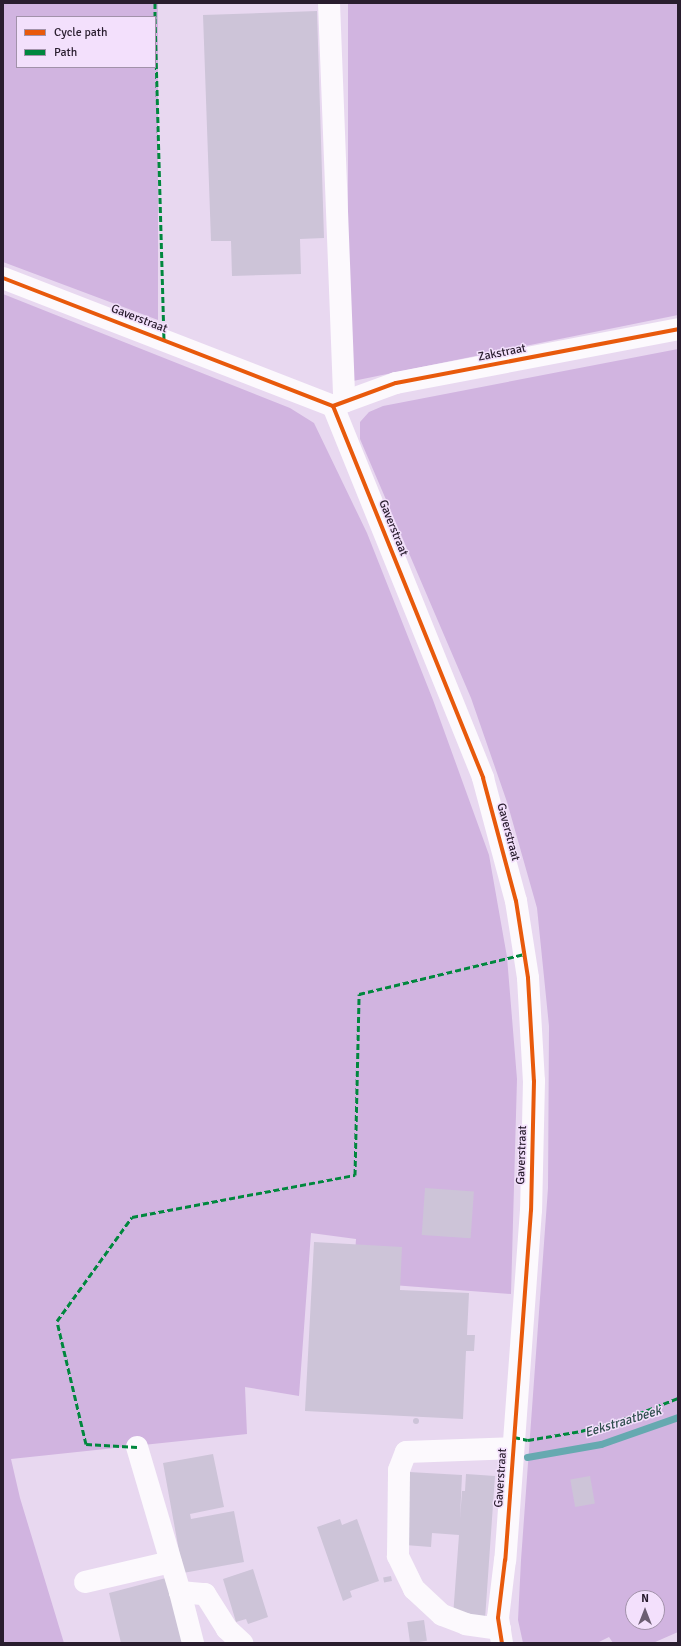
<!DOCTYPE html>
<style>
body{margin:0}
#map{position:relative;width:681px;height:1646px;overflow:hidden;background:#e8d8f0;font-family:Signika,sans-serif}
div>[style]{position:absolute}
.green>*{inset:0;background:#d1b4e0}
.stream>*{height:7px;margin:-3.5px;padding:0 3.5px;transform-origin:3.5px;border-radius:3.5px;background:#66a9b0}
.building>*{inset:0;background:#cdc4d8;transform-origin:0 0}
.round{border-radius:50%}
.minor>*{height:22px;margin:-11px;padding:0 11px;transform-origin:11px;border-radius:11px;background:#fcf9fd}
.quiet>*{height:3px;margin-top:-1.5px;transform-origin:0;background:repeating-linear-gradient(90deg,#00873e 0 6px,transparent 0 9px)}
.cycleway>*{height:4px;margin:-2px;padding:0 2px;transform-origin:2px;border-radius:2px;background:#e8590c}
span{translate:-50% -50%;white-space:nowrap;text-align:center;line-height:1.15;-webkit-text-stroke:3px #f3e0fc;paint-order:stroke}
.street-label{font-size:12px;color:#291d2e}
.water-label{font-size:13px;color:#2f4d4d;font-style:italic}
.frame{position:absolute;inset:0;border:4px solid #291d2e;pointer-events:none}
.legend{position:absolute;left:16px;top:16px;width:140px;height:52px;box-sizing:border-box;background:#f3e0fc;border:1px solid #a292aa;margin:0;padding:5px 7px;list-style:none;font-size:12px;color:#291d2e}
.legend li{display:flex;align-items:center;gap:8px;height:20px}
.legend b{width:20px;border:1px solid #a292aa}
.north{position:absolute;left:625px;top:1590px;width:40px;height:40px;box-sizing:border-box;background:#f3e0fc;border:1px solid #a292aa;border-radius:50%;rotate:0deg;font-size:11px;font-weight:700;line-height:16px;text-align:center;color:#291d2e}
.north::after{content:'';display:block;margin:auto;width:14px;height:18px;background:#6c5e72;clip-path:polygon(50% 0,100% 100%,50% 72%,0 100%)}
</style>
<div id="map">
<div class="green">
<div style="clip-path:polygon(evenodd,3px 3px,158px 3px,158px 320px,3px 262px,3px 3px,17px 17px,155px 17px,155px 67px,17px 67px,17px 17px)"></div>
<div style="clip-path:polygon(348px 3px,678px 3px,678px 315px,348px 382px)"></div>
<div style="clip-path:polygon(3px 294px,290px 408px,314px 423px,367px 533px,433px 700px,489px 855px,507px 957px,517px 1079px,511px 1294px,353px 1282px,356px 1239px,311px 1233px,299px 1396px,245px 1387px,247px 1434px,11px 1459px,20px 1498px,64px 1643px,3px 1643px)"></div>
<div style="clip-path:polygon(evenodd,678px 349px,678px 1632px,653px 1643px,613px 1643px,609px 1637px,597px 1643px,523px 1643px,518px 1620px,521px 1560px,548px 1188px,549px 1026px,537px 908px,507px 802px,471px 698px,360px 439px,360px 422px,369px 412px,383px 406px,678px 349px,633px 1598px,657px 1598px,657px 1622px,633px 1622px,633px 1598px)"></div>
</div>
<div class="stream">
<div style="left:527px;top:1457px;width:75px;rotate:-10deg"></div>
<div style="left:601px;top:1444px;width:82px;rotate:-19.3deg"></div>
</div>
<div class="building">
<div style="clip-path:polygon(317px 11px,324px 238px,300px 239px,301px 274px,232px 276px,231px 241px,211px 241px,203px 15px)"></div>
<div style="left:425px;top:1188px;width:49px;height:47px;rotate:4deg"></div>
<div style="clip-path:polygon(314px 1242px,402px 1247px,400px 1290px,469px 1293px,467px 1335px,475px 1335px,474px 1351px,466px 1351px,463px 1419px,305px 1411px)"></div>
<div class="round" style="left:413px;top:1418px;width:6px;height:6px"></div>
<div style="clip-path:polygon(213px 1454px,224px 1507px,190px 1514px,191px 1519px,234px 1511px,244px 1562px,183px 1573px,163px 1463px)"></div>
<div style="clip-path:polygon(409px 1472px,462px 1475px,460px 1519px,462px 1491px,465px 1491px,466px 1474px,495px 1476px,485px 1619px,453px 1616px,459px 1535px,432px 1533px,431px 1547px,405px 1545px)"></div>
<div style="left:590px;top:1476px;width:28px;height:20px;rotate:80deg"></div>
<div style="clip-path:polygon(340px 1519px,342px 1525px,357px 1519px,379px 1581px,350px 1591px,352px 1597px,343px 1601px,317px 1527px)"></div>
<div style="clip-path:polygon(253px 1569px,268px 1617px,248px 1624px,246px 1619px,236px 1622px,223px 1579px)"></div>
<div style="left:391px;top:1576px;width:5px;height:8px;rotate:79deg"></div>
<div style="clip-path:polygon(166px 1578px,184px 1643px,121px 1643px,109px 1593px)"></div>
<div style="left:424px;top:1620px;width:21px;height:17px;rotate:82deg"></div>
</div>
<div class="minor">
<div style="left:329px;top:3px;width:399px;rotate:87.8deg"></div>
<div style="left:3px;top:278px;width:354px;rotate:21.2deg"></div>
<div style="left:333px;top:406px;width:401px;rotate:68deg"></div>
<div style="left:483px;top:778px;width:127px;rotate:75deg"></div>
<div style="left:516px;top:901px;width:78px;rotate:81.1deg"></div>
<div style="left:528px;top:978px;width:103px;rotate:86.7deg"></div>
<div style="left:534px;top:1081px;width:129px;rotate:91.3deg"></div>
<div style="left:531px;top:1210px;width:351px;rotate:94.2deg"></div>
<div style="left:505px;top:1560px;width:58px;rotate:96.9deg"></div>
<div style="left:498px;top:1618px;width:25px;rotate:81deg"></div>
<div style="left:333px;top:406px;width:67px;rotate:-20.1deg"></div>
<div style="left:396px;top:383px;width:287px;rotate:-10.8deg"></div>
<div style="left:137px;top:1447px;width:151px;rotate:73.5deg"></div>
<div style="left:180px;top:1592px;width:25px;rotate:5deg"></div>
<div style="left:205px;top:1594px;width:41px;rotate:57.8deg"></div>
<div style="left:227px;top:1629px;width:21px;rotate:43deg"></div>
<div style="left:85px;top:1582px;width:88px;rotate:-13.1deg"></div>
<div style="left:180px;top:1592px;width:53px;rotate:75.7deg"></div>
<div style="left:500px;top:1629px;width:34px;rotate:-172deg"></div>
<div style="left:466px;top:1624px;width:26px;rotate:-159deg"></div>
<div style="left:442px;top:1615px;width:38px;rotate:-137deg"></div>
<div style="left:414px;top:1589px;width:37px;rotate:-116deg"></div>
<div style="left:398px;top:1556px;width:86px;rotate:-89.3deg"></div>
<div style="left:399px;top:1470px;width:19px;rotate:-69deg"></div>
<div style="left:406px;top:1452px;width:107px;rotate:-2.1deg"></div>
</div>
<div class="quiet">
<div style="left:155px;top:3px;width:14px;rotate:90deg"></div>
<div style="left:155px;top:18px;width:322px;rotate:88.4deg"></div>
<div style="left:514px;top:1437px;width:14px;rotate:12deg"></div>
<div style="left:528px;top:1440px;width:54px;rotate:-9.6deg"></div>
<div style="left:581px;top:1431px;width:51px;rotate:-15.9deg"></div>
<div style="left:630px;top:1417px;width:52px;rotate:-21.6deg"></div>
<div style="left:137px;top:1447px;width:51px;rotate:-176.6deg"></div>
<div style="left:86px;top:1444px;width:126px;rotate:-103.3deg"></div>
<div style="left:57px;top:1321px;width:128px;rotate:-54.2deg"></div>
<div style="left:132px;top:1217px;width:227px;rotate:-10.7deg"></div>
<div style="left:355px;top:1175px;width:181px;rotate:-88.7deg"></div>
<div style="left:359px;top:994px;width:170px;rotate:-13.6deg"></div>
</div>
<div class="cycleway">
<div style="left:3px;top:278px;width:354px;rotate:21.2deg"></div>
<div style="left:333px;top:406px;width:401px;rotate:68deg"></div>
<div style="left:483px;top:778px;width:127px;rotate:75deg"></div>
<div style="left:516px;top:901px;width:78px;rotate:81.1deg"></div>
<div style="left:528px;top:978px;width:103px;rotate:86.7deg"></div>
<div style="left:534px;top:1081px;width:129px;rotate:91.3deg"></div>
<div style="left:531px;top:1210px;width:351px;rotate:94.2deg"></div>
<div style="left:505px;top:1560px;width:58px;rotate:96.9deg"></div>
<div style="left:498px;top:1618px;width:25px;rotate:81deg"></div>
<div style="left:333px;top:406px;width:67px;rotate:-20.1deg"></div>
<div style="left:396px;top:383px;width:287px;rotate:-10.8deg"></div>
</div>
<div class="street-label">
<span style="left:139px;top:319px;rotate:21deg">Gaverstraat</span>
<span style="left:502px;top:353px;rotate:-11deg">Zakstraat</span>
<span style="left:393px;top:528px;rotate:68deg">Gaverstraat</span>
<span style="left:508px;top:832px;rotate:75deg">Gaverstraat</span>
<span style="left:522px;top:1155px;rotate:-88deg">Gaverstraat</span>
<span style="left:501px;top:1478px;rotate:-86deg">Gaverstraat</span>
</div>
<div class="water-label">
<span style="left:623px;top:1422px;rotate:-17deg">Eekstraatbeek</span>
</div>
<div class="frame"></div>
<ul class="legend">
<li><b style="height:5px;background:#e8590c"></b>Cycle path</li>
<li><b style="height:5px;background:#00873e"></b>Path</li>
</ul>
<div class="north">N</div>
</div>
